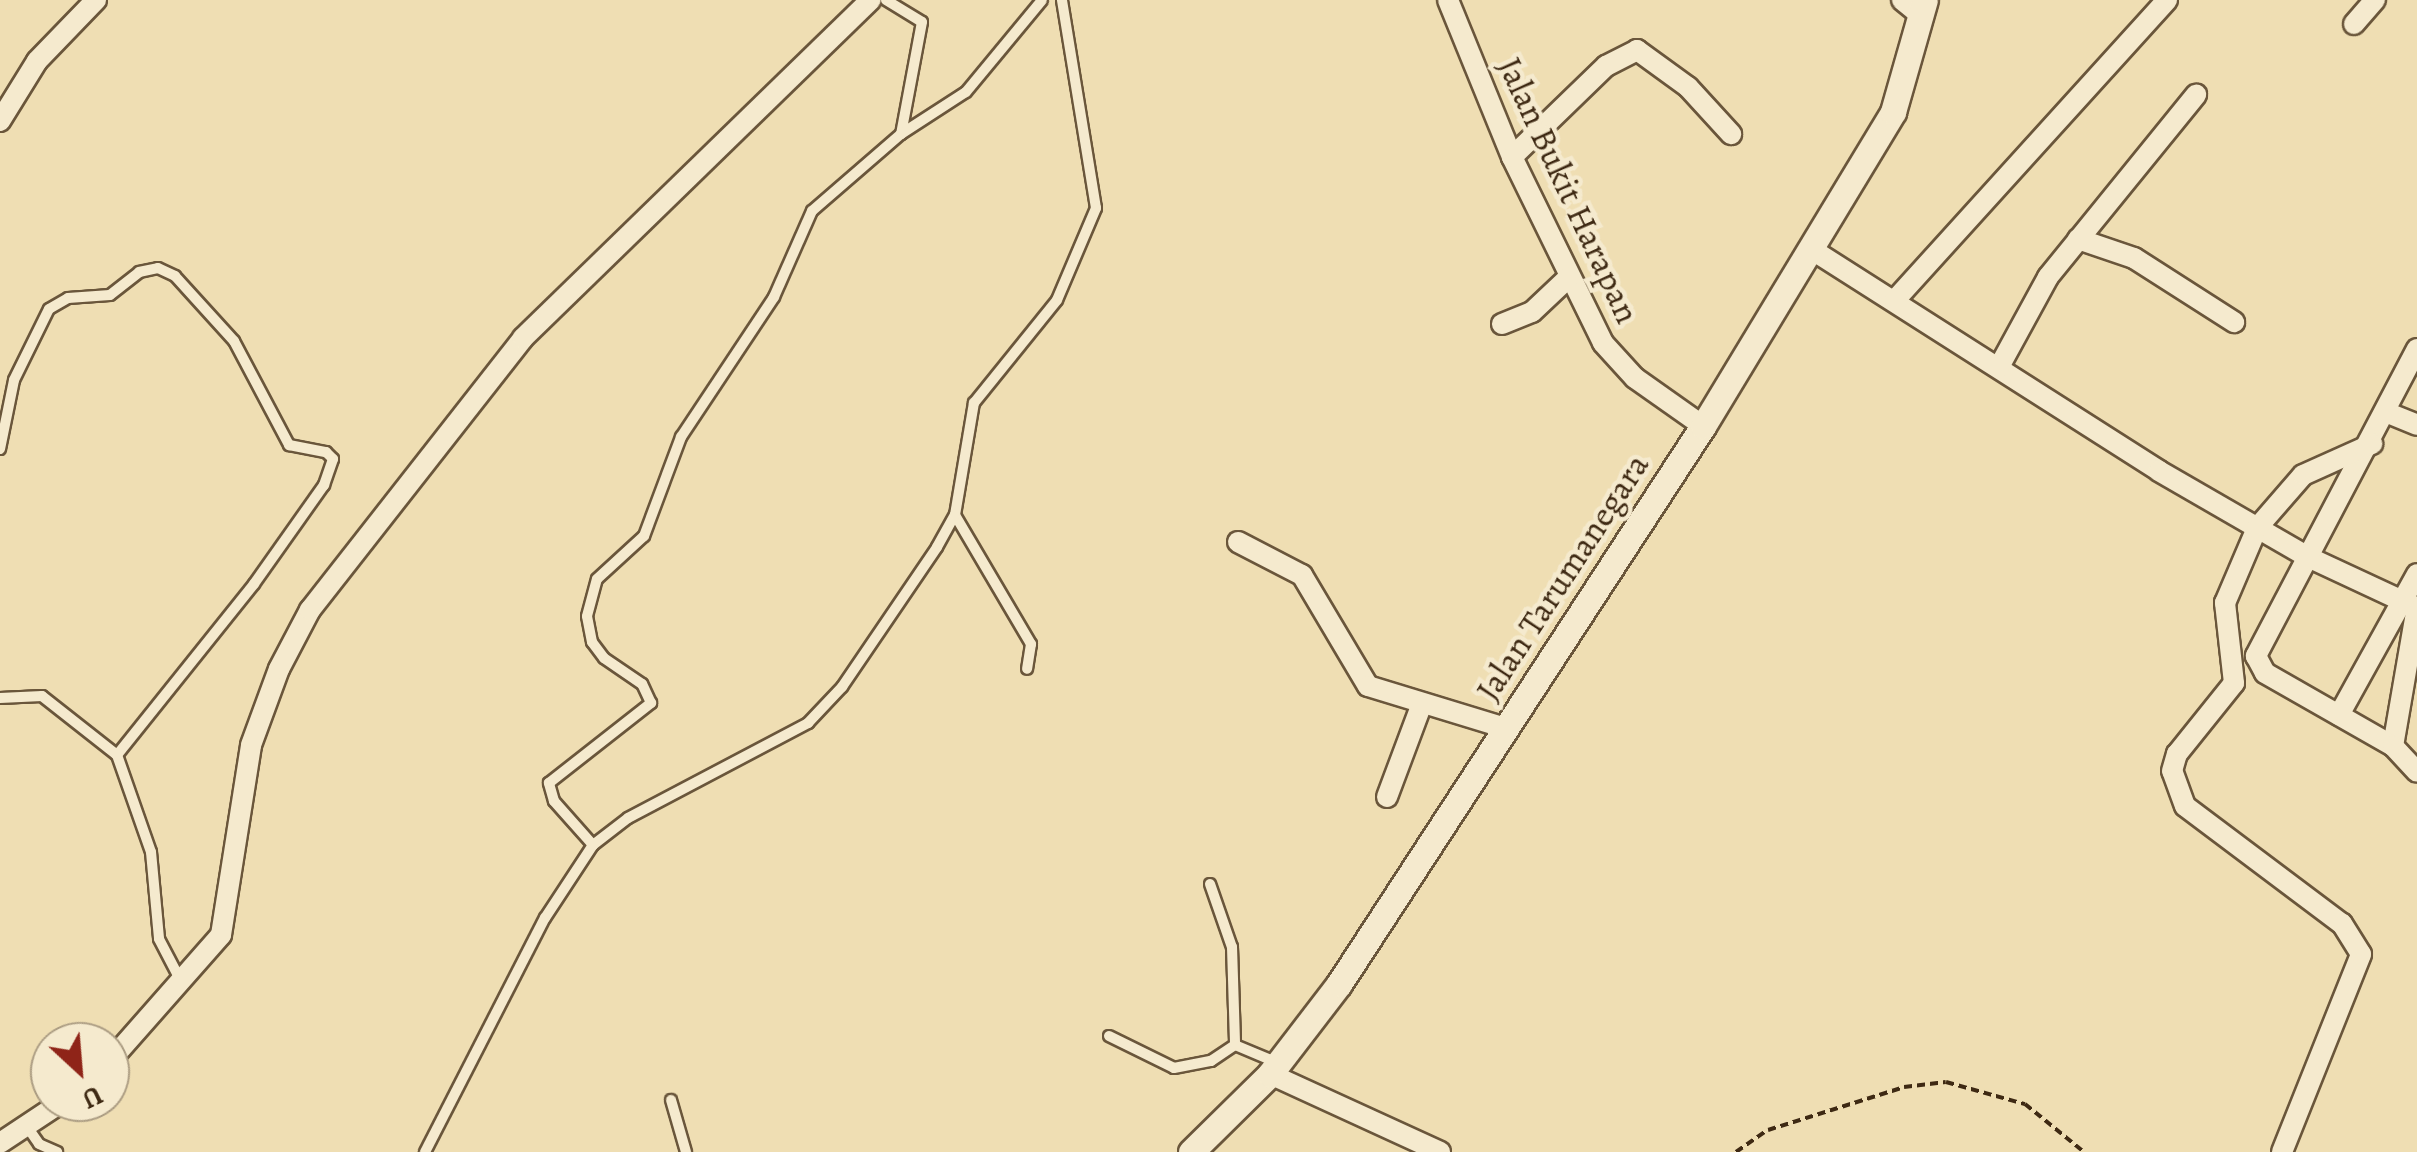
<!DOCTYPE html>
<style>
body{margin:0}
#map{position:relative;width:2417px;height:1152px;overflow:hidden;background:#efdeb3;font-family:Alegreya,serif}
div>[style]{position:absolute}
.path>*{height:4px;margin-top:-2px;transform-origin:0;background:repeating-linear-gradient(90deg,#3e2913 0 8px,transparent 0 13px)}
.roads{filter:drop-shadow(2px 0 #6a563b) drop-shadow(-2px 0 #6a563b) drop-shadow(0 2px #6a563b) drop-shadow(0 -2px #6a563b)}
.service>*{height:10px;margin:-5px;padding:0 5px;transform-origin:5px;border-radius:5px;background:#f5eace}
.minor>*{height:20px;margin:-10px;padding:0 10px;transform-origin:10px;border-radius:10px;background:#f5eace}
.tertiary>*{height:25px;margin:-12.5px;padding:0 12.5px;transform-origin:12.5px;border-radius:12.5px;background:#f5eace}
span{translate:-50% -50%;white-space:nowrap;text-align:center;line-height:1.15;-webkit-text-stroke:9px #f5eace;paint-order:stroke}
.street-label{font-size:35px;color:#3e2913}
.north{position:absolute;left:30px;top:1022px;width:100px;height:100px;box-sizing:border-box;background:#f5eace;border:2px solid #ac9d83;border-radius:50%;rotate:154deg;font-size:28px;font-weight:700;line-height:40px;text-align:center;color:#3e2913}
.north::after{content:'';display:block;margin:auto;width:35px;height:45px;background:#8f2418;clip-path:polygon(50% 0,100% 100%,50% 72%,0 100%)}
</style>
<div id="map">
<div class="path">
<div style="left:1736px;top:1152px;width:39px;rotate:-35deg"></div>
<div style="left:1768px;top:1130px;width:143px;rotate:-17.5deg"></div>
<div style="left:1904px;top:1087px;width:42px;rotate:-6.8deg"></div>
<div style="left:1946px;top:1082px;width:82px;rotate:15.6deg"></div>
<div style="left:2025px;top:1104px;width:76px;rotate:39.1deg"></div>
</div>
<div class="roads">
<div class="service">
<div style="left:886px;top:0;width:42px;rotate:31.4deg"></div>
<div style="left:922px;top:22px;width:114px;rotate:100.6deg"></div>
<div style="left:0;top:449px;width:70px;rotate:-78.5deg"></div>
<div style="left:14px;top:380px;width:79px;rotate:-63.8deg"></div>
<div style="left:49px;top:309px;width:22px;rotate:-30deg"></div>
<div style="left:68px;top:298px;width:42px;rotate:-4.1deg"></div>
<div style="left:110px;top:295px;width:37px;rotate:-38deg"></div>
<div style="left:139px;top:272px;width:19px;rotate:-12deg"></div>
<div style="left:158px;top:268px;width:19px;rotate:25deg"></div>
<div style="left:175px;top:276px;width:88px;rotate:47.8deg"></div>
<div style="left:234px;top:341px;width:118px;rotate:62.1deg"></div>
<div style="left:289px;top:445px;width:38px;rotate:11deg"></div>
<div style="left:326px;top:452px;width:10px;rotate:45deg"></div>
<div style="left:333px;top:459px;width:28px;rotate:109deg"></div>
<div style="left:324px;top:485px;width:121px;rotate:125.3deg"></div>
<div style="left:254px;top:584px;width:219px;rotate:128.7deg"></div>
<div style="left:955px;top:515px;width:150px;rotate:59.5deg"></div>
<div style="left:1031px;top:644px;width:25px;rotate:99deg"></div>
<div style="left:0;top:698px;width:42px;rotate:-2.7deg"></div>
<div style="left:42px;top:696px;width:95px;rotate:38.2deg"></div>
<div style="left:117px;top:755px;width:103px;rotate:70.7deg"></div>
<div style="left:151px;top:852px;width:87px;rotate:84.7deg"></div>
<div style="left:159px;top:939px;width:50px;rotate:62.4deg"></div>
<div style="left:593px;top:845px;width:59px;rotate:-131.6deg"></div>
<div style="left:554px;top:801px;width:19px;rotate:-106deg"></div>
<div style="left:549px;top:783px;width:130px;rotate:-38.1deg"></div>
<div style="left:651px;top:703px;width:21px;rotate:-115deg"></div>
<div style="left:642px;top:684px;width:46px;rotate:-145.6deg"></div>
<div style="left:604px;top:658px;width:20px;rotate:-127deg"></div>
<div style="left:592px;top:642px;width:26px;rotate:-101deg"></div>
<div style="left:587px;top:616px;width:38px;rotate:-75deg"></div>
<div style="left:597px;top:579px;width:64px;rotate:-42.5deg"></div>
<div style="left:644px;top:536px;width:106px;rotate:-69.5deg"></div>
<div style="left:681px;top:437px;width:168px;rotate:-56.4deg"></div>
<div style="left:774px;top:297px;width:94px;rotate:-66.2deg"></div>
<div style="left:812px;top:211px;width:118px;rotate:-40.9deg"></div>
<div style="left:901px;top:134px;width:77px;rotate:-32.9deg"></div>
<div style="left:966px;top:92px;width:119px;rotate:-50.4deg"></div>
<div style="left:1210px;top:884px;width:67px;rotate:70.8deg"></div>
<div style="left:1232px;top:947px;width:98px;rotate:88.2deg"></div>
<div style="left:1109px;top:1036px;width:72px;rotate:26.2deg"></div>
<div style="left:1174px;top:1068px;width:38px;rotate:-11deg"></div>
<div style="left:1211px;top:1061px;width:29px;rotate:-34deg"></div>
<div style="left:1235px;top:1045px;width:47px;rotate:22.7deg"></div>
<div style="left:671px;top:1100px;width:54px;rotate:73.9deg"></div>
<div style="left:28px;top:1128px;width:19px;rotate:55deg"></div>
<div style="left:39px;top:1144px;width:20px;rotate:24deg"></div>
<div style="left:425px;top:1152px;width:263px;rotate:-62.9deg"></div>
<div style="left:545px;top:918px;width:87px;rotate:-56.7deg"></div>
<div style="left:593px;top:845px;width:44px;rotate:-37.6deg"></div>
<div style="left:628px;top:818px;width:204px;rotate:-27.8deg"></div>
<div style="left:808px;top:723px;width:50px;rotate:-46.6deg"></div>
<div style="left:842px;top:687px;width:169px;rotate:-55.8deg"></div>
<div style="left:937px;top:547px;width:37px;rotate:-61deg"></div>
<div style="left:955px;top:515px;width:114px;rotate:-80.4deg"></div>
<div style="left:974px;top:403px;width:132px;rotate:-51.1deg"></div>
<div style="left:1057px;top:300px;width:100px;rotate:-67deg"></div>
<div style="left:1096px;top:208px;width:211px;rotate:-99.3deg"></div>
</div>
<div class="minor">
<div style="left:1448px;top:0;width:170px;rotate:67.8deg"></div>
<div style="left:1512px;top:157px;width:207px;rotate:63.9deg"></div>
<div style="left:1603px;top:343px;width:47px;rotate:47.6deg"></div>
<div style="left:1635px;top:378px;width:83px;rotate:35.2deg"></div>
<div style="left:1902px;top:0;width:22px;rotate:39deg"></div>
<div style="left:2354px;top:24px;width:32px;rotate:-49deg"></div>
<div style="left:0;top:121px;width:70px;rotate:-58.3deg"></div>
<div style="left:37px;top:61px;width:85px;rotate:-46deg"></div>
<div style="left:1512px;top:157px;width:131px;rotate:-44.1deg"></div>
<div style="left:1606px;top:66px;width:35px;rotate:-27deg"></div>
<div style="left:1637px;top:50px;width:63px;rotate:36deg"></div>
<div style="left:1688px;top:87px;width:64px;rotate:47.5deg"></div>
<div style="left:2078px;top:239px;width:59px;rotate:18.7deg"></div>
<div style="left:2134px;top:258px;width:119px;rotate:32.6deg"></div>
<div style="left:1811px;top:249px;width:413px;rotate:32.5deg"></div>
<div style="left:2159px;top:471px;width:172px;rotate:30deg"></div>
<div style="left:2308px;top:557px;width:114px;rotate:25deg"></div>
<div style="left:2411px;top:605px;width:9px;rotate:58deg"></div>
<div style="left:2416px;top:613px;width:135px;rotate:99.8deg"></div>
<div style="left:1895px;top:300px;width:405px;rotate:-47.8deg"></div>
<div style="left:1502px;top:324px;width:32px;rotate:-22deg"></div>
<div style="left:1532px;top:312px;width:51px;rotate:-43.4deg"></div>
<div style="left:2417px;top:349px;width:347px;rotate:117.7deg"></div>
<div style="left:2256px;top:656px;width:19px;rotate:62deg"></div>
<div style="left:2265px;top:673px;width:147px;rotate:29.7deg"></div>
<div style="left:2393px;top:746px;width:35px;rotate:47deg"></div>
<div style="left:1999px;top:367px;width:102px;rotate:-61.4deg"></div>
<div style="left:2048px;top:277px;width:235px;rotate:-50.9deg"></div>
<div style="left:2388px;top:413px;width:31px;rotate:22deg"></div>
<div style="left:1238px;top:542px;width:72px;rotate:27.3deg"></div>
<div style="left:1302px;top:575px;width:129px;rotate:59.3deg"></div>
<div style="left:1368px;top:686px;width:143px;rotate:17deg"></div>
<div style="left:2339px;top:715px;width:161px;rotate:-61deg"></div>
<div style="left:1387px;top:797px;width:97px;rotate:-69.5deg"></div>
<div style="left:110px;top:1061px;width:168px;rotate:-48.6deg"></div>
<div style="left:221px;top:935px;width:192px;rotate:-81deg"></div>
<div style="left:251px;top:745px;width:81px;rotate:-69.8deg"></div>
<div style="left:279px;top:669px;width:67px;rotate:-62.3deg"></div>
<div style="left:310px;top:610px;width:345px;rotate:-51.9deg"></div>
<div style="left:523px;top:338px;width:485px;rotate:-44.2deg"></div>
<div style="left:1270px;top:1074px;width:187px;rotate:24.6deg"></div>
<div style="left:0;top:1143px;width:74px;rotate:-33.5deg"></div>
<div style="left:2282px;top:1152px;width:213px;rotate:-68.2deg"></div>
<div style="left:2361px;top:954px;width:36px;rotate:-122deg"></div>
<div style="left:2342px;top:924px;width:196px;rotate:-143.1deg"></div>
<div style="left:2185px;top:806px;width:37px;rotate:-110deg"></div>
<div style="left:2172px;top:771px;width:18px;rotate:-74deg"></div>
<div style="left:2177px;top:754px;width:91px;rotate:-51.2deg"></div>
<div style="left:2234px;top:683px;width:81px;rotate:-96.4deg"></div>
<div style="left:2225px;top:603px;width:82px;rotate:-66.9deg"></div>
<div style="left:2257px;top:528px;width:70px;rotate:-49deg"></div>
<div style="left:2303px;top:475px;width:76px;rotate:-24.2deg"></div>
</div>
<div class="tertiary">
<div style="left:1191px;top:1152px;width:111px;rotate:-44.6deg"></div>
<div style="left:1270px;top:1074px;width:113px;rotate:-52.5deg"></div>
<div style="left:1339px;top:984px;width:666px;rotate:-56.88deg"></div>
<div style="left:1703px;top:426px;width:367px;rotate:-58.8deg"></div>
<div style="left:1893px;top:112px;width:116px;rotate:-74.1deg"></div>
</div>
</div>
<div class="street-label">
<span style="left:1569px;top:190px;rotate:65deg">Jalan Bukit Harapan</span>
<span style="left:1562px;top:577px;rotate:-57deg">Jalan Tarumanegara</span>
</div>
<div class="north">U</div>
</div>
